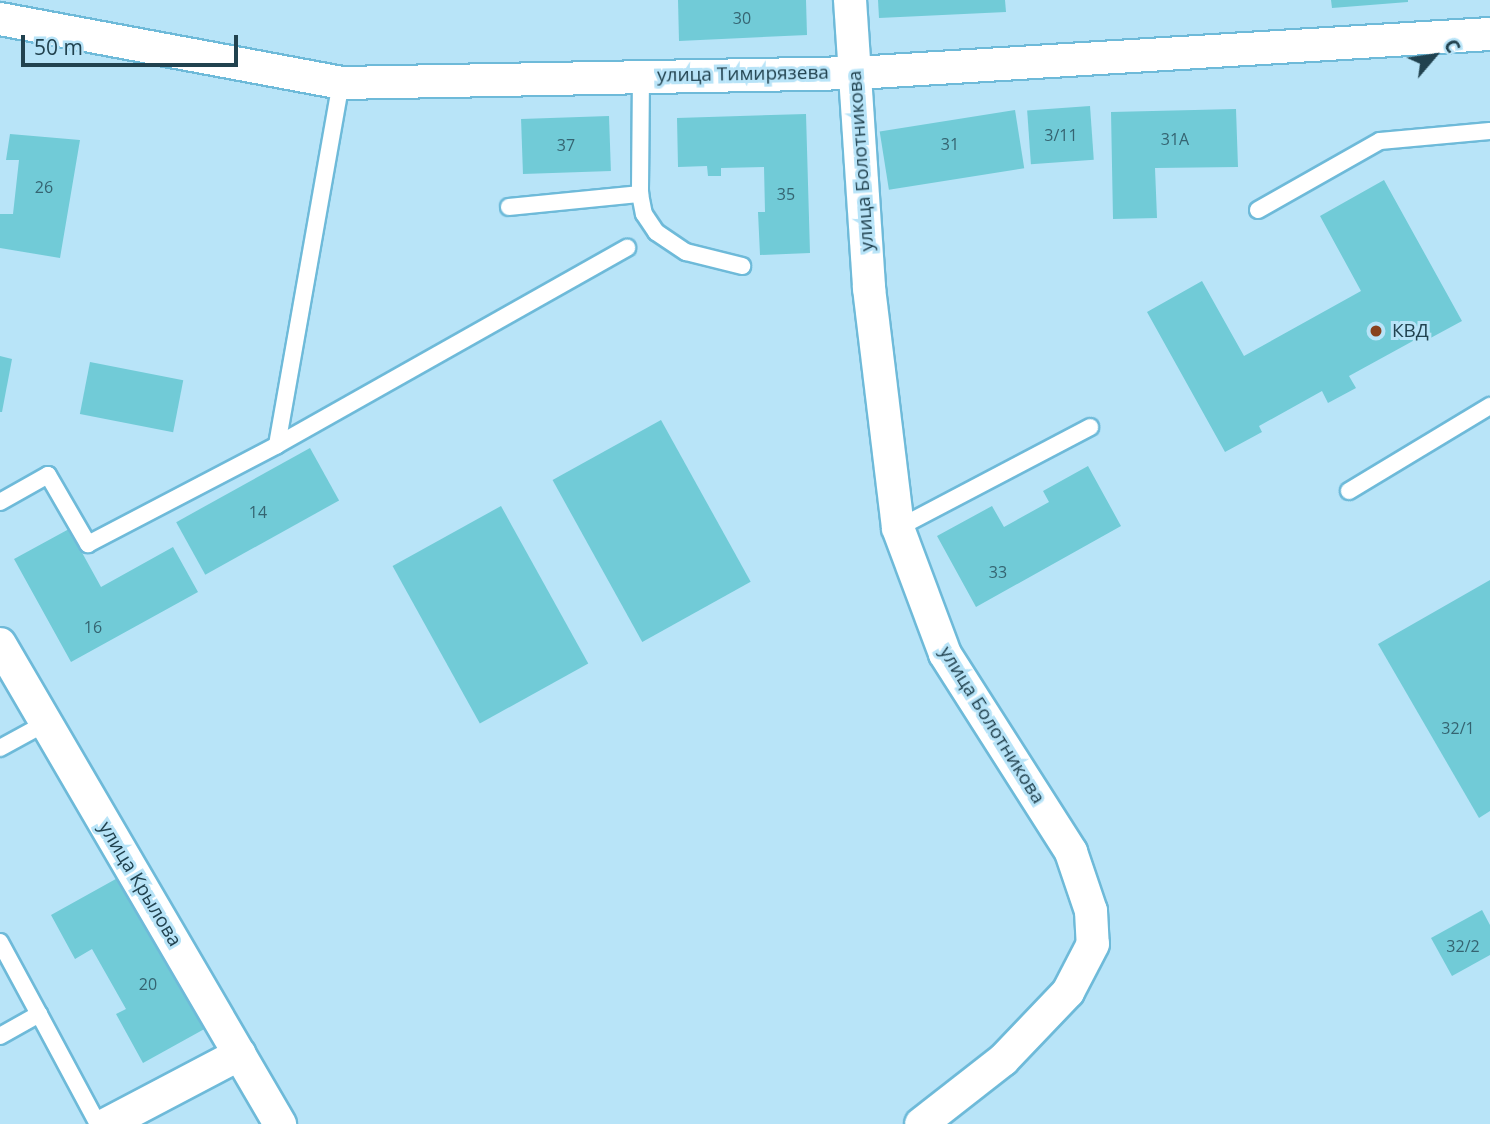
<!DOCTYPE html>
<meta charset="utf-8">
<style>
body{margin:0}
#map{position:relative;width:1490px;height:1124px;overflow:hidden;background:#b8e4f8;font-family:"Open Sans",sans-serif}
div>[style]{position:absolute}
.building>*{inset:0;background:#71cbd7;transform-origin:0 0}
.roads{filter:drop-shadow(2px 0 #6ebad9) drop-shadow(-2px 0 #6ebad9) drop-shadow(0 2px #6ebad9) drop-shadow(0 -2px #6ebad9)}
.lane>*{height:16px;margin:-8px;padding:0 8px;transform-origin:8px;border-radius:8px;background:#fff}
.street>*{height:32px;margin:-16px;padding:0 16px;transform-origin:16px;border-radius:16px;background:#fff}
.dots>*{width:19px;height:19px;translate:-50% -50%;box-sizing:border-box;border:4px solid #b8e4f8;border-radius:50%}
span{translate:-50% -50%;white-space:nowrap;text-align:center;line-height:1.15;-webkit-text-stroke:6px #b8e4f8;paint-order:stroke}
.number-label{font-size:16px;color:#356471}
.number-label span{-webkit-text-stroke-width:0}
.street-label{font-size:19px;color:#21424f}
.poi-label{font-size:19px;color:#21424f}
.left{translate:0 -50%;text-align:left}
.north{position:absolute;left:1399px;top:21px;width:70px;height:70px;-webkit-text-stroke:5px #b8e4f8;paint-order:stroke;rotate:61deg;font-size:19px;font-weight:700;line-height:28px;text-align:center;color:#21424f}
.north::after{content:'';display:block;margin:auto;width:24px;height:32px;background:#21424f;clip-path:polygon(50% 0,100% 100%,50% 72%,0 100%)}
.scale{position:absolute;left:21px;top:35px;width:217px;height:32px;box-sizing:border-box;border:4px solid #21424f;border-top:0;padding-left:9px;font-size:21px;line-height:24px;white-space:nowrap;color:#21424f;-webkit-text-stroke:5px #b8e4f8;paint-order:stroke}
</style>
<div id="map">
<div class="building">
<div style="clip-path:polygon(678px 0,806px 0,807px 35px,679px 41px)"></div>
<div style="clip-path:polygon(878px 0,1005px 0,1006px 12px,879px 18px)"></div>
<div style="clip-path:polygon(1331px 0,1408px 0,1408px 2px,1332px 8px)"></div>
<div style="left:1090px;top:106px;width:54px;height:63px;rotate:86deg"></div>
<div style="clip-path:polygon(1236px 109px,1238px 167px,1155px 168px,1157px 218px,1113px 219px,1111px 112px)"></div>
<div style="left:1015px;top:110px;width:59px;height:137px;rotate:81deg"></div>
<div style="clip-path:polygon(806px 114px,810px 253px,760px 255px,758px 212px,765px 212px,764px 167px,721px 168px,721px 176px,708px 176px,707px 166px,678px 167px,677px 118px)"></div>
<div style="left:609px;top:116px;width:55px;height:88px;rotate:88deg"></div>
<div style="clip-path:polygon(10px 134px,80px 140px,60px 258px,0 248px,0 214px,13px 214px,19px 160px,6px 160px)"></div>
<div style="clip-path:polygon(1384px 180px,1462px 321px,1425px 341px,1422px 336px,1349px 376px,1356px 388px,1328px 403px,1322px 391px,1259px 426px,1262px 432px,1225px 452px,1147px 312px,1202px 281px,1244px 356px,1361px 291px,1320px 216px)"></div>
<div style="clip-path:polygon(0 356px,12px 359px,2px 412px,0 412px)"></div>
<div style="left:90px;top:362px;width:95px;height:53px;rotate:11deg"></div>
<div style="left:661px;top:420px;width:185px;height:124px;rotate:61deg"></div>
<div style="left:310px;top:448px;width:60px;height:153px;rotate:61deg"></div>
<div style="clip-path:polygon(1088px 466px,1121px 526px,976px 607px,937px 536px,992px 506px,1004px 527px,1049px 502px,1043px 491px)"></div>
<div style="left:501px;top:506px;width:180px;height:124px;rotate:61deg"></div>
<div style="clip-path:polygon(69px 529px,101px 587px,173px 547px,198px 592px,71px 662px,14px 559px)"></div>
<div style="clip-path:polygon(1490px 580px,1490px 811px,1479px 818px,1378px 644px)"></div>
<div style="clip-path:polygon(123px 875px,208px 1027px,143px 1063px,116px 1014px,126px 1009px,92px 949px,75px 959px,51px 915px)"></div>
<div style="clip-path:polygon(1482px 910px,1490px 925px,1490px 955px,1452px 976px,1431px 938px)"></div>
</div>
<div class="roads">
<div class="lane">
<div style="left:641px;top:75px;width:119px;rotate:90.5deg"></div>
<div style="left:640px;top:194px;width:20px;rotate:79deg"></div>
<div style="left:644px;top:214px;width:22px;rotate:56deg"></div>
<div style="left:656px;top:232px;width:36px;rotate:34deg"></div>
<div style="left:686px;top:252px;width:58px;rotate:14deg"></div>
<div style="left:509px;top:207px;width:132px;rotate:-5.7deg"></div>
<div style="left:1258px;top:210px;width:140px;rotate:-29.5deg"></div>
<div style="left:1380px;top:141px;width:110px;rotate:-5.2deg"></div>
<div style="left:277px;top:445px;width:368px;rotate:-80deg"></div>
<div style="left:1349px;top:491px;width:165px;rotate:-31.1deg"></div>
<div style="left:0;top:502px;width:55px;rotate:-29.4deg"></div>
<div style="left:48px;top:475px;width:80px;rotate:59.9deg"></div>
<div style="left:88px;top:544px;width:213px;rotate:-27.6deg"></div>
<div style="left:277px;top:445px;width:402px;rotate:-29.4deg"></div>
<div style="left:898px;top:528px;width:217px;rotate:-27.7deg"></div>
<div style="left:0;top:748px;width:50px;rotate:-28.6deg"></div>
<div style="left:0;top:942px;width:82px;rotate:61.6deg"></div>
<div style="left:0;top:1036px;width:45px;rotate:-29.4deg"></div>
<div style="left:39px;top:1014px;width:125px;rotate:61.8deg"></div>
</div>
<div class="street">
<div style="left:850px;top:0;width:289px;rotate:86.2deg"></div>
<div style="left:869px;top:288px;width:242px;rotate:83.1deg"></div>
<div style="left:898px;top:528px;width:134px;rotate:69.5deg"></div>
<div style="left:945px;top:654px;width:235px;rotate:57.5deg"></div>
<div style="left:1071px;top:852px;width:62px;rotate:71.3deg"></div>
<div style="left:1091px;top:911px;width:33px;rotate:87deg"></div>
<div style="left:1093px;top:944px;width:54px;rotate:117.5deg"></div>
<div style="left:1068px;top:992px;width:94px;rotate:133.7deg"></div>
<div style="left:1003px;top:1060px;width:104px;rotate:142deg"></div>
<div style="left:0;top:19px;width:347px;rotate:10.6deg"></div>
<div style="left:341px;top:83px;width:515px;rotate:-1.11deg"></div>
<div style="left:856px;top:73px;width:635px;rotate:-3.52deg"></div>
<div style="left:0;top:644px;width:556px;rotate:59.74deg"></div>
<div style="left:107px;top:1124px;width:150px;rotate:-27.8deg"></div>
</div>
</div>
<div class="dots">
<div style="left:1376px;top:331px;background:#88421d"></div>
</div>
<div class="number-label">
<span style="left:742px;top:18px">30</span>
<span style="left:1061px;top:135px">3/11</span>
<span style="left:1175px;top:139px">31А</span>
<span style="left:950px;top:144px">31</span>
<span style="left:566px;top:145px">37</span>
<span style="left:44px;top:187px">26</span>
<span style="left:786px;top:194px">35</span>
<span style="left:258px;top:512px">14</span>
<span style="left:998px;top:572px">33</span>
<span style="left:93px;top:627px">16</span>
<span style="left:1458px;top:728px">32/1</span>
<span style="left:1463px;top:946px">32/2</span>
<span style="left:148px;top:984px">20</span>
</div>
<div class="street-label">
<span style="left:743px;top:74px;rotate:-1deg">улица Тимирязева</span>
<span style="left:861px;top:161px;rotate:-94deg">улица Болотникова</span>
<span style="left:992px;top:725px;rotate:58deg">улица Болотникова</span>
<span style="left:140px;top:884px;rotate:59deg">улица Крылова</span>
</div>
<div class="poi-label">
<span class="left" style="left:1392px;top:331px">КВД</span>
</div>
<div class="north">С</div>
<div class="scale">50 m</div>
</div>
